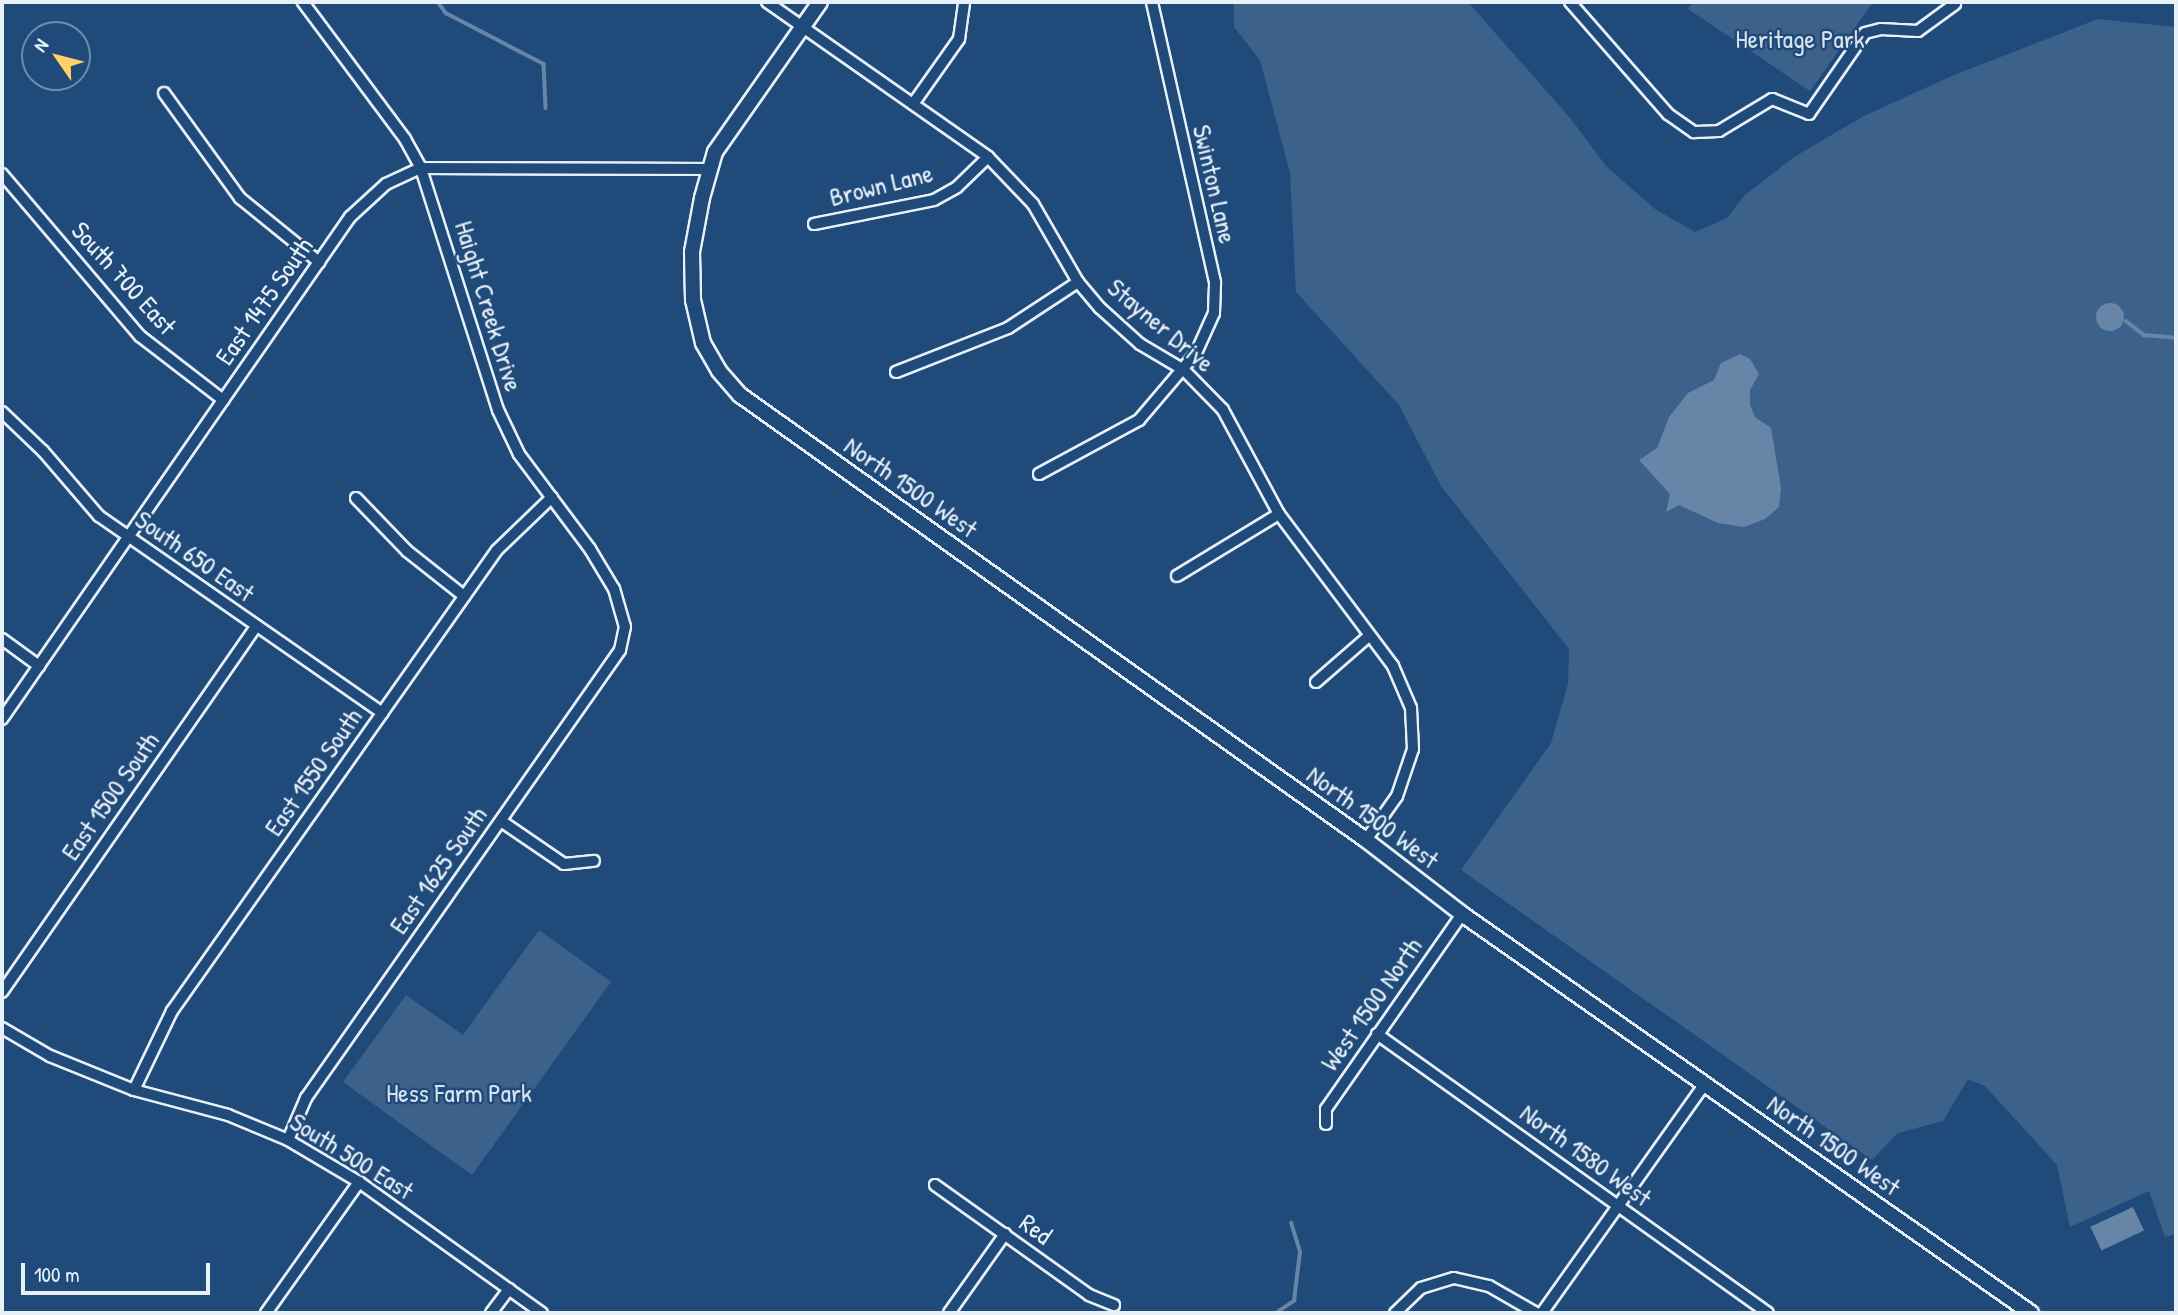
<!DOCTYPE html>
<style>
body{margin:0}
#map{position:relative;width:2178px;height:1315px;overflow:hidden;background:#1f4a7a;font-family:"Patrick Hand",sans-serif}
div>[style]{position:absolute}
.green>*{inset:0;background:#3c628c}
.water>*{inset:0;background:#6685a7;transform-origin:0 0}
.round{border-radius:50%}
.stream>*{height:3.5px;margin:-1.75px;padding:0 1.75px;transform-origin:1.75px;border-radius:1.75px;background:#6685a7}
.roads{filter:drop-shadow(2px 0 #e8f1f8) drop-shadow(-2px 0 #e8f1f8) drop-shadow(0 2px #e8f1f8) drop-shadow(0 -2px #e8f1f8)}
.street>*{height:10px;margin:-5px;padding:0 5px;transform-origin:5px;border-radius:5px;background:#1f4a7a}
.secondary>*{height:14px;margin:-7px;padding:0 7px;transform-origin:7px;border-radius:7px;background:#1f4a7a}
span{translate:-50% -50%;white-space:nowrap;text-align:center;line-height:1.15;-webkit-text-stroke:5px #1f4a7a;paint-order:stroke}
.park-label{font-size:26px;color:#d7e3ed}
.street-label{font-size:26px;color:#e8f1f8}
.frame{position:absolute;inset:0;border:4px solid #e8f1f8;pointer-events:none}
.north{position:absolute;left:21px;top:21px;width:70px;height:70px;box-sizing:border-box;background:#1f4a7a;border:2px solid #6f8dac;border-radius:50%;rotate:305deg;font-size:19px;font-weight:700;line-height:28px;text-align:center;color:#e8f1f8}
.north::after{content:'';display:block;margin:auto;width:24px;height:32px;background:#ffd166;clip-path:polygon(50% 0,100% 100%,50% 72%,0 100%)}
.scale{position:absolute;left:21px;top:1263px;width:189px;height:32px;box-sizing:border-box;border:4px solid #e8f1f8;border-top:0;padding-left:9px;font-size:21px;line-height:24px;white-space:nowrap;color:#e8f1f8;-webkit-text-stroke:5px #1f4a7a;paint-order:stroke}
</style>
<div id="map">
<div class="green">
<div style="clip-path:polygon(1234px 2px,1468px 2px,1571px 119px,1606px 166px,1655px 209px,1695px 232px,1727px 218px,1744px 196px,1794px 157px,1864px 116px,1954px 75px,2098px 19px,2176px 27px,2176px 1234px,2165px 1237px,2149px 1191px,2070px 1227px,2057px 1165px,1985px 1086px,1968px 1079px,1943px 1121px,1898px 1133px,1872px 1160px,1461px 870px,1551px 743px,1568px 684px,1569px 649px,1441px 486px,1399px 405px,1296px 292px,1290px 173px,1260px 60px,1234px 27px)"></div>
<div style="clip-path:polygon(1693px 2px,1873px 2px,1810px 91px,1688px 9px)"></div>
<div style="clip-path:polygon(539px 930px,611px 982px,472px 1175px,343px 1082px,406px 995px,463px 1035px)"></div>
</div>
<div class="water">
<div class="round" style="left:2096px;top:303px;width:28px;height:28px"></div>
<div style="clip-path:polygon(1740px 354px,1750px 359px,1759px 374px,1750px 390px,1750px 405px,1755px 417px,1771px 428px,1781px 488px,1779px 507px,1765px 519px,1744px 527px,1718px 523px,1679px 505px,1666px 512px,1670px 494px,1639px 460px,1657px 448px,1669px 417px,1688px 393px,1714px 380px,1721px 363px)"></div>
<div style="left:2133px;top:1207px;width:26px;height:47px;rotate:65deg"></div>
</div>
<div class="stream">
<div style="left:438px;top:2px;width:14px;rotate:54deg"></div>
<div style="left:446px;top:13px;width:110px;rotate:27.5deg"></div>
<div style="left:544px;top:64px;width:44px;rotate:87.4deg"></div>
<div style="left:2126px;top:321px;width:23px;rotate:38deg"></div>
<div style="left:2144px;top:335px;width:32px;rotate:5deg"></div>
<div style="left:1276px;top:1313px;width:22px;rotate:-34deg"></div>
<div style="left:1294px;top:1301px;width:49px;rotate:-83deg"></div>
<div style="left:1300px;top:1252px;width:30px;rotate:-107deg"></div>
</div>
<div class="roads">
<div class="street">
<div style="left:767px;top:2px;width:270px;rotate:35deg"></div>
<div style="left:988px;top:157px;width:65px;rotate:46.2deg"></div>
<div style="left:1033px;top:204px;width:90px;rotate:60deg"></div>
<div style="left:1078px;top:282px;width:34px;rotate:50deg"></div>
<div style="left:1100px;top:308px;width:54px;rotate:42deg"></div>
<div style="left:1140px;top:344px;width:51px;rotate:30.6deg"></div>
<div style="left:1184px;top:370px;width:56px;rotate:45.7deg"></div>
<div style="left:1223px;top:410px;width:118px;rotate:61.7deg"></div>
<div style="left:1279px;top:514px;width:190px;rotate:53.1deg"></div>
<div style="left:1393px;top:666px;width:46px;rotate:66.8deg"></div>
<div style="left:1411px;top:708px;width:41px;rotate:87.2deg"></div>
<div style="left:1413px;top:749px;width:50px;rotate:108.8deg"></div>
<div style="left:1397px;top:796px;width:54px;rotate:125.2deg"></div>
<div style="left:1570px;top:2px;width:149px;rotate:48.8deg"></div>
<div style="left:1668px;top:114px;width:32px;rotate:35deg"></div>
<div style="left:1694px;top:132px;width:25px;rotate:-2deg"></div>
<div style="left:1719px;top:131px;width:62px;rotate:-31.1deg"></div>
<div style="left:1772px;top:99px;width:40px;rotate:22deg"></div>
<div style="left:1809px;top:114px;width:98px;rotate:-55.3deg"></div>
<div style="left:1865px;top:33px;width:16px;rotate:-14deg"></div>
<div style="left:1881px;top:29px;width:37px;rotate:3deg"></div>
<div style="left:1918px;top:31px;width:46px;rotate:-36.1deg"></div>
<div style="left:164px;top:93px;width:130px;rotate:54.1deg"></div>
<div style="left:240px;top:198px;width:102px;rotate:39deg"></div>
<div style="left:913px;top:104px;width:80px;rotate:-54.7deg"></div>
<div style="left:959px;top:39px;width:37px;rotate:-82deg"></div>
<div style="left:2px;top:174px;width:213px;rotate:49.6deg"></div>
<div style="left:140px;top:336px;width:105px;rotate:37.6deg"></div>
<div style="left:814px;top:224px;width:122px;rotate:-11.3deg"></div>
<div style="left:934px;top:200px;width:26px;rotate:-29deg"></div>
<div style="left:957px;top:187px;width:43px;rotate:-44.1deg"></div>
<div style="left:896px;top:372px;width:120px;rotate:-21.4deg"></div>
<div style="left:1008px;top:328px;width:84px;rotate:-33.3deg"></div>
<div style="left:2px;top:412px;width:57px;rotate:43.6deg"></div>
<div style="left:43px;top:451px;width:86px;rotate:49.3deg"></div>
<div style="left:99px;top:516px;width:345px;rotate:34.8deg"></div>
<div style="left:1039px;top:474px;width:114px;rotate:-28.4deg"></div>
<div style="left:1139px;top:420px;width:88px;rotate:-49.6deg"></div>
<div style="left:1196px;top:353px;width:44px;rotate:-65.8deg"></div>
<div style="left:1214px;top:313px;width:31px;rotate:-88deg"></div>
<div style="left:1215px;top:282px;width:287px;rotate:-102.7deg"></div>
<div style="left:356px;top:498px;width:74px;rotate:46.1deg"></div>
<div style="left:407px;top:551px;width:73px;rotate:38.3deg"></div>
<div style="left:1177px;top:576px;width:119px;rotate:-31.3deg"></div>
<div style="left:2px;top:639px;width:46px;rotate:36.1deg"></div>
<div style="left:1316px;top:682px;width:70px;rotate:-41deg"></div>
<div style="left:2px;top:719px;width:611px;rotate:-55.27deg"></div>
<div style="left:350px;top:217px;width:49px;rotate:-42.5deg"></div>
<div style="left:386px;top:184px;width:38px;rotate:-25deg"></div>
<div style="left:421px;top:168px;width:288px;rotate:0.2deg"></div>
<div style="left:501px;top:821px;width:76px;rotate:34.3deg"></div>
<div style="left:564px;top:864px;width:30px;rotate:-6deg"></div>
<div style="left:2px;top:992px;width:446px;rotate:-55.2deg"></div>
<div style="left:2px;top:1028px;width:56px;rotate:30.3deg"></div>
<div style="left:50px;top:1056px;width:91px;rotate:22deg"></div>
<div style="left:134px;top:1090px;width:97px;rotate:14.9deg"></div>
<div style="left:228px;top:1115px;width:65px;rotate:22.6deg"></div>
<div style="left:288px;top:1140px;width:82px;rotate:30.6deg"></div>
<div style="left:359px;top:1182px;width:225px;rotate:35.6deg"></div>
<div style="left:1377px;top:1034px;width:480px;rotate:35.5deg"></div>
<div style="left:134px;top:1090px;width:88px;rotate:-64.3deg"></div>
<div style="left:172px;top:1011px;width:365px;rotate:-54.8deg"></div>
<div style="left:382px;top:713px;width:199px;rotate:-54.8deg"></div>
<div style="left:497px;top:550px;width:76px;rotate:-43.9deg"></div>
<div style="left:1326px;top:1124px;width:15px;rotate:-90deg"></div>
<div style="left:1326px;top:1109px;width:238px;rotate:-55.1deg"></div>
<div style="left:288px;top:1140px;width:46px;rotate:-66.8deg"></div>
<div style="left:306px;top:1098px;width:547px;rotate:-54.97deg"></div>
<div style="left:620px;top:650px;width:24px;rotate:-78deg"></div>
<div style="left:625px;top:627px;width:40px;rotate:-106deg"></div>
<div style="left:614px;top:589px;width:47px;rotate:-121deg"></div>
<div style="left:590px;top:549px;width:119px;rotate:-126.8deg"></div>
<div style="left:519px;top:454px;width:49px;rotate:-115.5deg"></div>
<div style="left:498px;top:410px;width:254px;rotate:-107.7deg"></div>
<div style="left:421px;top:168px;width:33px;rotate:-119deg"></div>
<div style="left:405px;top:139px;width:171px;rotate:-126.7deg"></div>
<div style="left:935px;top:1185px;width:189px;rotate:35.5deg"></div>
<div style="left:1089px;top:1295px;width:27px;rotate:22deg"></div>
<div style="left:266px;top:1313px;width:161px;rotate:-54.6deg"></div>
<div style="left:491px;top:1313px;width:30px;rotate:-53deg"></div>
<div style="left:949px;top:1313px;width:97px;rotate:-54.7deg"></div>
<div style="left:1395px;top:1313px;width:36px;rotate:-44deg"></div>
<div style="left:1421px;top:1288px;width:34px;rotate:-17deg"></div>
<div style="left:1454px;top:1278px;width:36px;rotate:13deg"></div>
<div style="left:1489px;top:1286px;width:54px;rotate:29.9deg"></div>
<div style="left:1542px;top:1313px;width:281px;rotate:-54.6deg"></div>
</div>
<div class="secondary">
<div style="left:820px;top:2px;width:183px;rotate:125deg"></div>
<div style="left:715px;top:152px;width:48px;rotate:105.8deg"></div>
<div style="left:702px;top:198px;width:55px;rotate:100.5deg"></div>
<div style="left:692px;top:252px;width:48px;rotate:88.8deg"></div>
<div style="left:693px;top:300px;width:44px;rotate:76.9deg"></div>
<div style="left:703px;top:343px;width:32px;rotate:60deg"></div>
<div style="left:719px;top:371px;width:32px;rotate:49deg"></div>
<div style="left:740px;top:395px;width:768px;rotate:35.41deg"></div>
<div style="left:1366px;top:840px;width:121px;rotate:37.6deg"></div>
<div style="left:1462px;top:914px;width:695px;rotate:35.04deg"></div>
</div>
</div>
<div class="park-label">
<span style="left:1800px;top:39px">Heritage Park</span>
<span style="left:459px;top:1093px">Hess Farm Park</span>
</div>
<div class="street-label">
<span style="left:1215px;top:184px;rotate:77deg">Swinton Lane</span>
<span style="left:881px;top:185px;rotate:-14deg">Brown Lane</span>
<span style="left:124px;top:278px;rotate:48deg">South 700 East</span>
<span style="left:264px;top:301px;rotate:-55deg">East 1475 South</span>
<span style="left:489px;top:306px;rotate:73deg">Haight Creek Drive</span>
<span style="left:1161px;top:325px;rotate:40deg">Stayner Drive</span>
<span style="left:911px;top:487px;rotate:35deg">North 1500 West</span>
<span style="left:195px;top:556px;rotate:35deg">South 650 East</span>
<span style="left:313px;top:772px;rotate:-55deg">East 1550 South</span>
<span style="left:110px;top:796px;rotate:-55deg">East 1500 South</span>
<span style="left:1373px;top:817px;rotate:36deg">North 1500 West</span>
<span style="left:438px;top:870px;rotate:-55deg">East 1625 South</span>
<span style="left:1371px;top:1004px;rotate:-55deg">West 1500 North</span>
<span style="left:1834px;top:1145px;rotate:35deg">North 1500 West</span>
<span style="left:1586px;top:1155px;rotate:36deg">North 1580 West</span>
<span style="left:352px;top:1156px;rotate:32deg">South 500 East</span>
<span style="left:1036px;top:1229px;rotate:36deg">Red</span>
</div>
<div class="frame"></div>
<div class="north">N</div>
<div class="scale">100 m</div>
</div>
